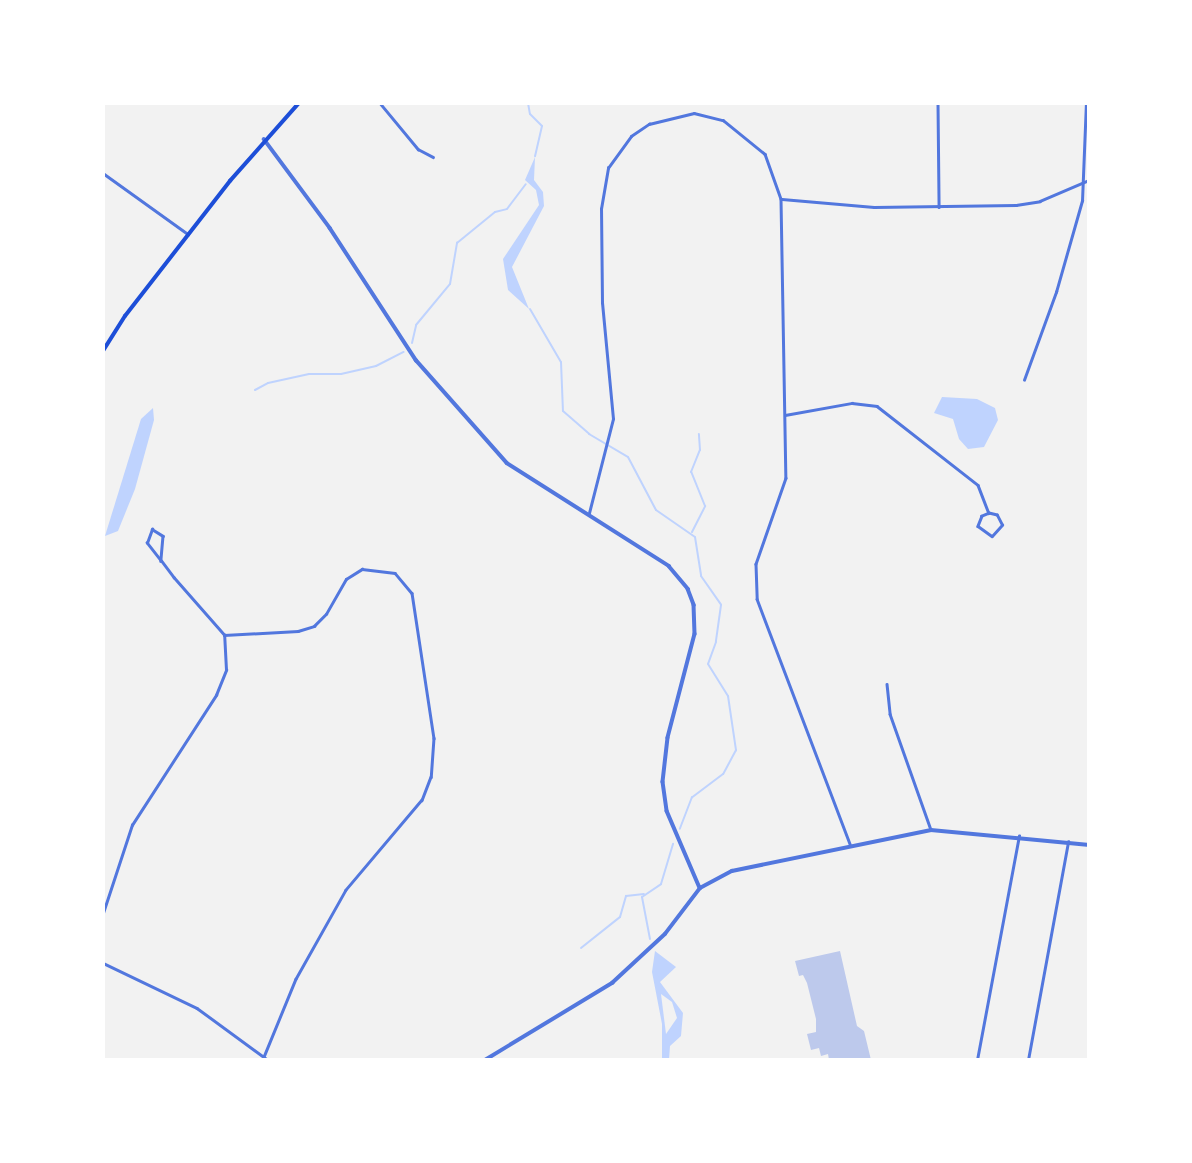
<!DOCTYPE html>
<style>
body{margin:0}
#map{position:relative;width:1192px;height:1163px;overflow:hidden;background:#f2f2f2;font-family:Roboto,sans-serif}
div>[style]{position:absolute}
.water>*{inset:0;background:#bfd3fe}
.stream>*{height:2px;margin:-1px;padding:0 1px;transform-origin:1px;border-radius:1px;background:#bfd3fe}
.building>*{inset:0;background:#bdc9ec}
.minor>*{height:2.5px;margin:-1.25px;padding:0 1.25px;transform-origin:1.25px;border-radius:1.25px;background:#5277de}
.tertiary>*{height:3.5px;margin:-1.75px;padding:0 1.75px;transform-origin:1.75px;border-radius:1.75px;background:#5277de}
.secondary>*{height:3.5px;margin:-1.75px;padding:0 1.75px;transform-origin:1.75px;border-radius:1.75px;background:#1d4ed8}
span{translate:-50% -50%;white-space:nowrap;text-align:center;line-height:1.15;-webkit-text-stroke:6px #fff;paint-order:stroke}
.frame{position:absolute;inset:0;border:105px solid #fff;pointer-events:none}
</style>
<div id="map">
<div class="water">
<div style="clip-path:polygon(535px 157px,534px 180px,543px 192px,544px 206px,512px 267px,529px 309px,508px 290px,503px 259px,539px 205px,536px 190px,525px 180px)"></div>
<div style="clip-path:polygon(942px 397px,977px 399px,995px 408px,998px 420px,984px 447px,968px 449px,959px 439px,953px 419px,934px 413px)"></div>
<div style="clip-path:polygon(153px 408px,154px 420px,135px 489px,118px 531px,105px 536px,141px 419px)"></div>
<div style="clip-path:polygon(evenodd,655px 951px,676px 967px,660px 982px,683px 1013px,681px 1036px,670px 1046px,669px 1060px,662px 1060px,662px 1024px,652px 972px,655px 951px,661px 994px,672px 1002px,677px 1018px,666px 1034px,661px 994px)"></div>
</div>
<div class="stream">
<div style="left:528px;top:103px;width:11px;rotate:80deg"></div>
<div style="left:530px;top:114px;width:17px;rotate:45deg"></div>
<div style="left:542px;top:126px;width:31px;rotate:103deg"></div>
<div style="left:530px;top:309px;width:61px;rotate:59.7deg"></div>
<div style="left:561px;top:362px;width:49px;rotate:87.7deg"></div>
<div style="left:563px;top:411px;width:35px;rotate:41deg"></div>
<div style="left:589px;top:434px;width:45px;rotate:30.5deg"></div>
<div style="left:628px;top:457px;width:60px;rotate:62.2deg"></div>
<div style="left:656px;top:510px;width:47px;rotate:34.7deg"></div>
<div style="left:695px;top:537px;width:39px;rotate:81deg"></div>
<div style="left:701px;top:576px;width:35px;rotate:55deg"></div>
<div style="left:721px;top:605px;width:37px;rotate:98deg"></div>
<div style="left:716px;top:642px;width:23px;rotate:110deg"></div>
<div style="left:708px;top:664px;width:38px;rotate:58deg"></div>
<div style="left:728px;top:696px;width:55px;rotate:81.6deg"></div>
<div style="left:736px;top:750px;width:27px;rotate:118deg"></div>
<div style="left:723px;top:774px;width:39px;rotate:143deg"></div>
<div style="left:692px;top:797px;width:34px;rotate:111deg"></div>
<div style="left:412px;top:343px;width:18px;rotate:-77deg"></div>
<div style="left:416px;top:325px;width:53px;rotate:-50.3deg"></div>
<div style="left:450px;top:284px;width:42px;rotate:-80.3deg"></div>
<div style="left:457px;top:243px;width:49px;rotate:-39.2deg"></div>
<div style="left:495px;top:212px;width:12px;rotate:-14deg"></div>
<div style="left:507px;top:209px;width:31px;rotate:-53deg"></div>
<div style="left:255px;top:390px;width:15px;rotate:-28deg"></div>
<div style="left:268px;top:383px;width:42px;rotate:-12.4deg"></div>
<div style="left:309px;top:374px;width:32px"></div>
<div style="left:341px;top:374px;width:36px;rotate:-13deg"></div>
<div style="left:376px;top:366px;width:31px;rotate:-27deg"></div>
<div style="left:692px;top:532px;width:29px;rotate:-63deg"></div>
<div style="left:705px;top:506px;width:37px;rotate:-112deg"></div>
<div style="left:691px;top:472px;width:24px;rotate:-68deg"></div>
<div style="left:700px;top:450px;width:16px;rotate:-94deg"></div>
<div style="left:650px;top:939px;width:43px;rotate:-100.8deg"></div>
<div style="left:642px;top:897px;width:23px;rotate:-34deg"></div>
<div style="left:661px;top:884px;width:42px;rotate:-73.3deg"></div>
<div style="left:581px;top:948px;width:50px;rotate:-38.5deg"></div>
<div style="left:620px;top:917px;width:22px;rotate:-74deg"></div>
<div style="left:626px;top:896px;width:18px;rotate:-6deg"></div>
</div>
<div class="building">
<div style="clip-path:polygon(840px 951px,857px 1026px,864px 1031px,871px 1060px,829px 1060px,828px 1054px,821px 1056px,819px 1048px,811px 1050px,807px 1034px,816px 1032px,816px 1019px,807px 983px,803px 975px,799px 976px,795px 961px)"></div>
</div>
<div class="minor">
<div style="left:380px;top:103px;width:60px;rotate:50.4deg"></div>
<div style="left:418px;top:149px;width:17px;rotate:28deg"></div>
<div style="left:938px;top:103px;width:104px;rotate:89.4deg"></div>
<div style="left:103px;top:173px;width:105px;rotate:35.7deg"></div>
<div style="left:782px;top:199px;width:92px;rotate:5deg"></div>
<div style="left:874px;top:207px;width:142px;rotate:-0.8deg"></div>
<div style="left:1016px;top:205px;width:24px;rotate:-9deg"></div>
<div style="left:1040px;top:201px;width:53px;rotate:-23.2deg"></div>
<div style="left:1024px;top:380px;width:94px;rotate:-70deg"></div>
<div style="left:1056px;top:292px;width:95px;rotate:-74.1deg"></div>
<div style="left:1082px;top:201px;width:98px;rotate:-87.7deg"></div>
<div style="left:785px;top:415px;width:68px;rotate:-10.2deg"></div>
<div style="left:852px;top:403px;width:25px;rotate:7deg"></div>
<div style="left:877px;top:406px;width:128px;rotate:38deg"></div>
<div style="left:978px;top:485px;width:30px;rotate:69deg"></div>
<div style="left:989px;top:513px;width:8px;rotate:157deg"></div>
<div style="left:982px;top:516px;width:11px;rotate:112deg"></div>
<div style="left:978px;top:526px;width:17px;rotate:36deg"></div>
<div style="left:992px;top:536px;width:15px;rotate:-48deg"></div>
<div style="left:1002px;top:525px;width:11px;rotate:-117deg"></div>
<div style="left:997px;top:515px;width:8px;rotate:-166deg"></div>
<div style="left:589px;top:513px;width:97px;rotate:-75.7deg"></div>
<div style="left:613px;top:419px;width:117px;rotate:-95.4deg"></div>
<div style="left:602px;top:303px;width:94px;rotate:-90.6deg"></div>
<div style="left:601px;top:209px;width:42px;rotate:-80.3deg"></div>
<div style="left:608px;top:168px;width:39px;rotate:-54deg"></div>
<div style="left:631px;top:136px;width:22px;rotate:-34deg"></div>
<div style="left:649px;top:124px;width:46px;rotate:-13.7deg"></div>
<div style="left:694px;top:113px;width:30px;rotate:14deg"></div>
<div style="left:723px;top:120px;width:54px;rotate:39deg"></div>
<div style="left:765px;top:154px;width:48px;rotate:70.4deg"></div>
<div style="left:781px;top:199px;width:279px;rotate:89deg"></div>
<div style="left:786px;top:478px;width:91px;rotate:109.2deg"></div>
<div style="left:756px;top:564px;width:35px;rotate:88deg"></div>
<div style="left:757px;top:599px;width:262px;rotate:69.2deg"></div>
<div style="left:224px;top:635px;width:74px;rotate:-3.1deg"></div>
<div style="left:298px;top:631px;width:17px;rotate:-17deg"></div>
<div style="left:314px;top:626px;width:17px;rotate:-45deg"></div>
<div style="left:326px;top:614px;width:40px;rotate:-60.3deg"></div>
<div style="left:346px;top:579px;width:19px;rotate:-32deg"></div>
<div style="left:362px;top:569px;width:33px;rotate:7deg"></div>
<div style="left:395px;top:573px;width:26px;rotate:50deg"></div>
<div style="left:412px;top:593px;width:147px;rotate:81.4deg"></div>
<div style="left:434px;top:738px;width:39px;rotate:94deg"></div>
<div style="left:431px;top:777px;width:25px;rotate:111deg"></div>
<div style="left:422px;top:800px;width:118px;rotate:130.2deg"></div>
<div style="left:346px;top:890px;width:102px;rotate:119.3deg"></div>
<div style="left:296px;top:979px;width:84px;rotate:112.3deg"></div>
<div style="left:887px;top:684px;width:30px;rotate:84deg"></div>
<div style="left:890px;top:714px;width:123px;rotate:70.5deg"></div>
<div style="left:103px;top:913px;width:93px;rotate:-71.8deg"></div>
<div style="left:132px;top:825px;width:155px;rotate:-57.1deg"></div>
<div style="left:216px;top:695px;width:27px;rotate:-68deg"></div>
<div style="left:226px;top:670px;width:35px;rotate:-93deg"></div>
<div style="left:224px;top:635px;width:76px;rotate:-131.3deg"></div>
<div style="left:174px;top:578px;width:21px;rotate:-127deg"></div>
<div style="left:161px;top:561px;width:23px;rotate:-128deg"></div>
<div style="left:147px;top:543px;width:15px;rotate:-70deg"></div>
<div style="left:152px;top:529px;width:13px;rotate:32deg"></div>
<div style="left:163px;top:536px;width:25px;rotate:95deg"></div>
<div style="left:103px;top:963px;width:104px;rotate:25.6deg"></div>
<div style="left:197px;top:1008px;width:88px;rotate:36.2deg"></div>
<div style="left:977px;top:1060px;width:228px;rotate:-79.4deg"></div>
<div style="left:1028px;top:1060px;width:222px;rotate:-79.6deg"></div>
</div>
<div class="tertiary">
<div style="left:264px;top:139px;width:111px;rotate:53.4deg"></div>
<div style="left:330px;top:228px;width:158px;rotate:56.9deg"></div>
<div style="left:416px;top:360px;width:137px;rotate:48.5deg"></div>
<div style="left:507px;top:463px;width:192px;rotate:32.4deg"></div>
<div style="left:669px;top:566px;width:30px;rotate:50deg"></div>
<div style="left:688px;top:589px;width:17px;rotate:69deg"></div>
<div style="left:694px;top:605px;width:29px;rotate:88deg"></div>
<div style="left:695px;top:634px;width:107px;rotate:104.6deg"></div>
<div style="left:668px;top:738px;width:44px;rotate:96.5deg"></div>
<div style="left:663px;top:782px;width:29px;rotate:82deg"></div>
<div style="left:667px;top:811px;width:84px;rotate:66.8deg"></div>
<div style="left:485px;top:1060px;width:149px;rotate:-31.2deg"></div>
<div style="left:612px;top:983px;width:72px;rotate:-42.8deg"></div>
<div style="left:665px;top:934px;width:58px;rotate:-52.7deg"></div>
<div style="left:700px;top:888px;width:36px;rotate:-28deg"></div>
<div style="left:732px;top:871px;width:203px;rotate:-11.6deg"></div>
<div style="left:931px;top:830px;width:159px;rotate:5.4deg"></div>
</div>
<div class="secondary">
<div style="left:103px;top:351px;width:41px;rotate:-57.8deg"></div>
<div style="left:125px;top:316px;width:171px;rotate:-52.1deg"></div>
<div style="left:230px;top:181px;width:104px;rotate:-48.5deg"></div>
</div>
<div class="frame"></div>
</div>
